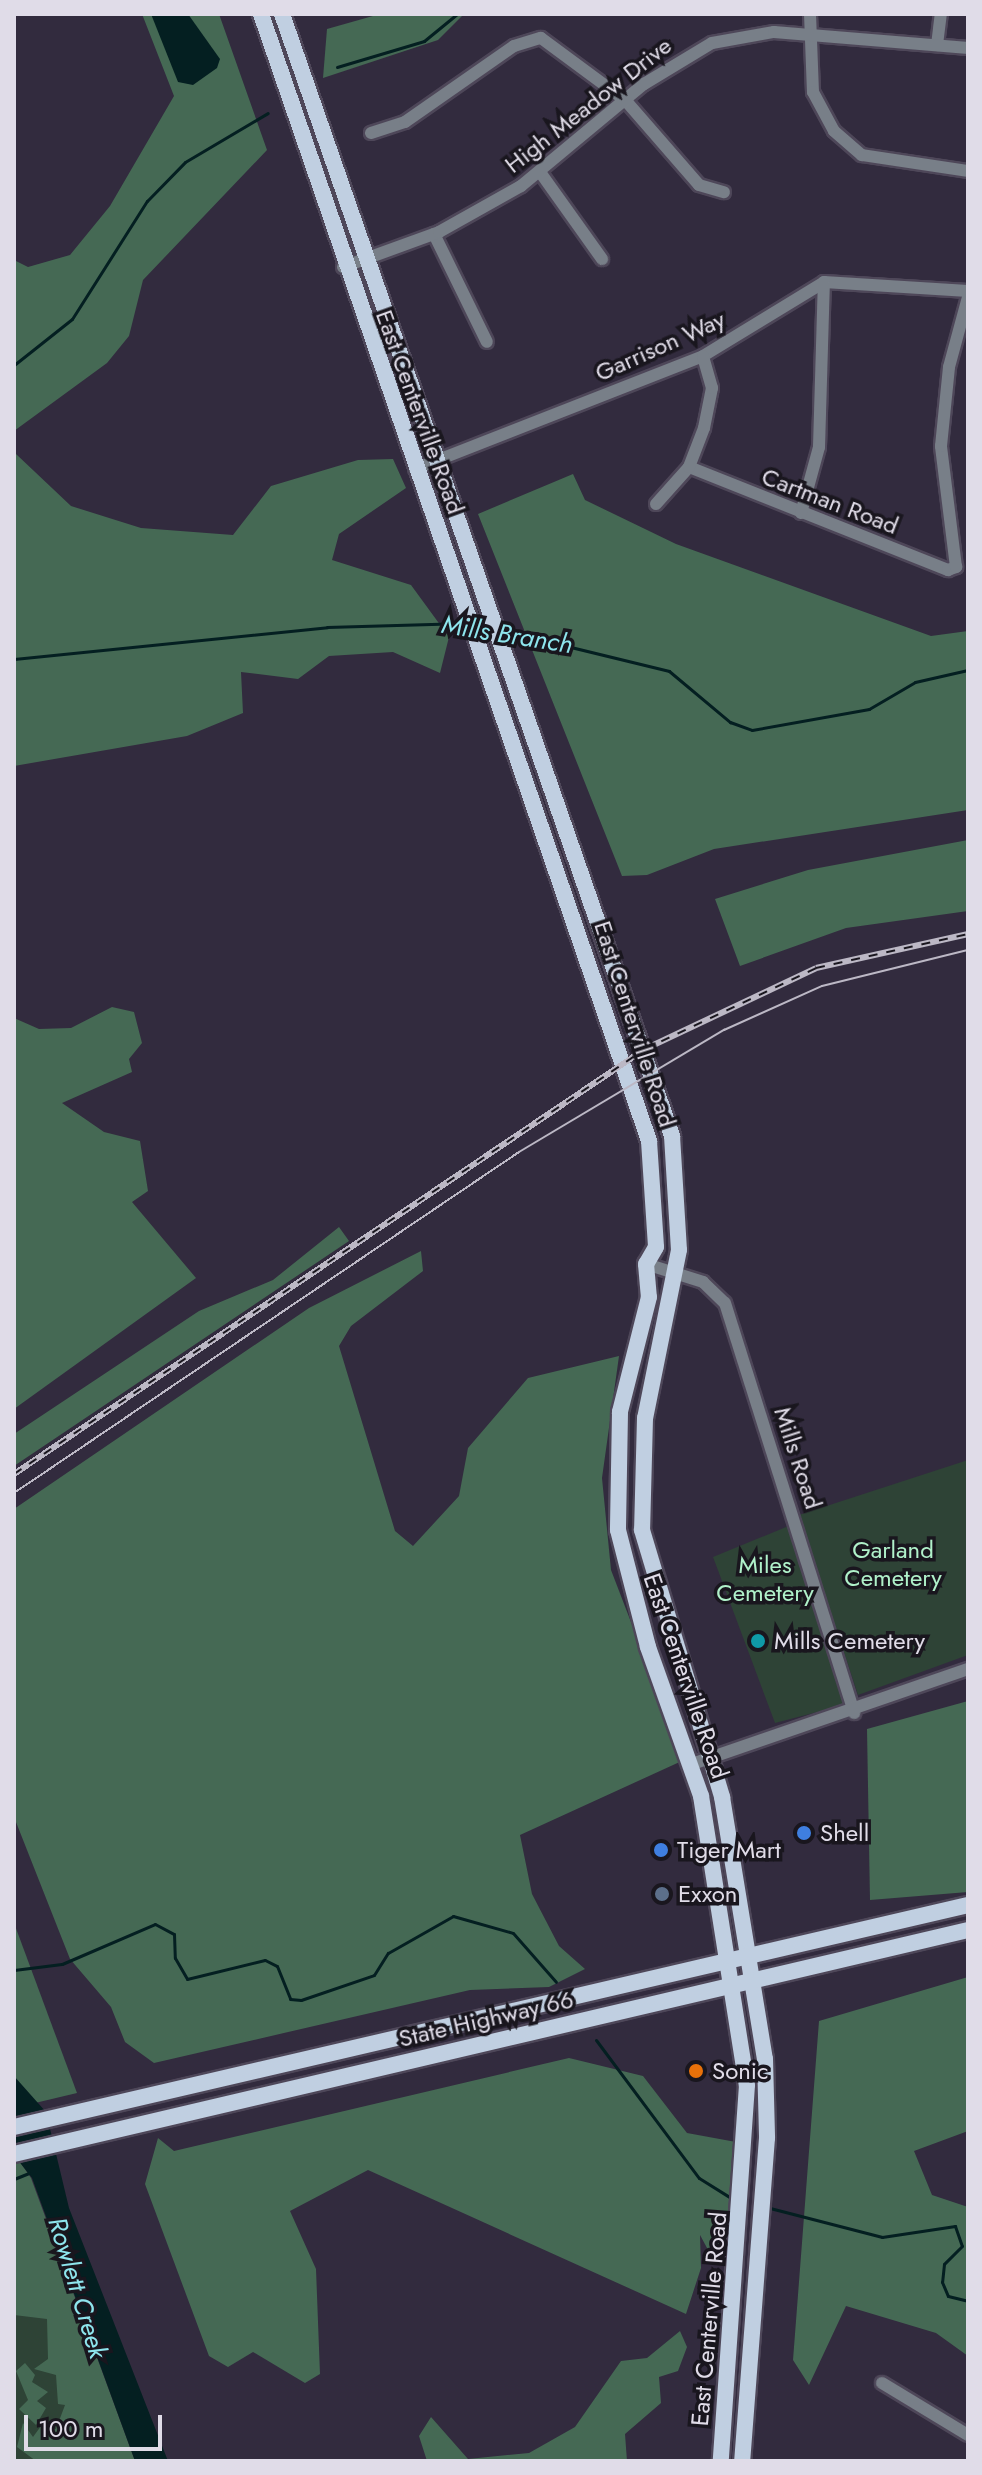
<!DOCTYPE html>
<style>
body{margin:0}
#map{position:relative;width:982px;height:2475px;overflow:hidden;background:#322b3e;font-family:Jost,sans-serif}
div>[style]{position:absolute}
.green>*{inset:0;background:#2e4336}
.forest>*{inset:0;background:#456954}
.water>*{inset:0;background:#041f21}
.stream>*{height:3px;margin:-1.5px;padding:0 1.5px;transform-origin:1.5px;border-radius:1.5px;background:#041f21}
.roads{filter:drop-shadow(2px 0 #4e4759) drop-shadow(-2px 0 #4e4759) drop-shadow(0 2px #4e4759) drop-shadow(0 -2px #4e4759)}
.minor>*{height:12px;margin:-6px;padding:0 6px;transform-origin:6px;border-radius:6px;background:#787f88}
.major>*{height:16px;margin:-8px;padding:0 8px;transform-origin:8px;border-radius:8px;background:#c0cfe1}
.tram>*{height:2px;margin:-1px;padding:0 1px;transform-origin:1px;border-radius:1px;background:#bcb8c5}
.rail>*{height:6px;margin-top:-3px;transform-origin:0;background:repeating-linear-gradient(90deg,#19161e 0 9px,#bcb8c5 0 18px);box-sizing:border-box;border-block:2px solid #bcb8c5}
.dots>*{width:22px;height:22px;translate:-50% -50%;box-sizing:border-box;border:4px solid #19161e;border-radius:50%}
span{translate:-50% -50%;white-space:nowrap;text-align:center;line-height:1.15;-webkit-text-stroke:7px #19161e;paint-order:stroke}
.street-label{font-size:24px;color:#e0dce8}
.park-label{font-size:24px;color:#b0f1ca}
.poi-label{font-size:24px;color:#e0dce8}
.left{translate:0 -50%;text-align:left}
.water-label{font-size:26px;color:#8ee5ed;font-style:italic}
.frame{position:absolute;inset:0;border:16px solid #e0dce8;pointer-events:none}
.scale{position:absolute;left:24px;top:2415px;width:138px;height:36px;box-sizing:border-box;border:4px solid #e0dce8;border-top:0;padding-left:10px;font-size:24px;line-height:28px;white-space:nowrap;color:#e0dce8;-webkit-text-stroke:6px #19161e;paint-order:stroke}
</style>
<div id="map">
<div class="green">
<div style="clip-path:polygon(968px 1460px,968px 1655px,858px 1695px,799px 1515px)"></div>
<div style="clip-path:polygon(791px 1525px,845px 1696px,844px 1705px,775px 1723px,713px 1557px)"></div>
<div style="clip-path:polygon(14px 2164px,135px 2461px,14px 2461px)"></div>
</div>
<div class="forest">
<div style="clip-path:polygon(142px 14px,219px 14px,267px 150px,143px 280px,129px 336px,107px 363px,14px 431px,14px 260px,28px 267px,70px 255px,110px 206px,174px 96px)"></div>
<div style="clip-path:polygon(380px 14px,464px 14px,438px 40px,323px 78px,327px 29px)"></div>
<div style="clip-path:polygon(14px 434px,16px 454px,71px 506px,141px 528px,233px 535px,271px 486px,358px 460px,393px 459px,406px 488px,339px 534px,332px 560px,411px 585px,449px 637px,440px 673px,393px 652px,329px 656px,298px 679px,241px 672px,243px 713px,187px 736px,14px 766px)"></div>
<div style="clip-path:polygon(573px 474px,585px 500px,676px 544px,931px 636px,968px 631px,968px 810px,714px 849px,647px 875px,622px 876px,478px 514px)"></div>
<div style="clip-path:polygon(968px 840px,968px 911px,846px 928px,740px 966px,715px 899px,808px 870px)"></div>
<div style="clip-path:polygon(112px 1007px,134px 1012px,142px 1043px,129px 1059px,132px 1072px,62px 1103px,104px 1132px,140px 1141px,148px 1191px,132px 1202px,196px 1278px,14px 1409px,14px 1018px,39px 1029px,71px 1028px)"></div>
<div style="clip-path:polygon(339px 1227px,349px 1241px,14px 1466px,14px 1434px,199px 1311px,273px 1280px)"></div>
<div style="clip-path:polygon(421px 1251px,423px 1271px,351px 1326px,339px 1346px,395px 1531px,413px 1546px,459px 1496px,468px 1448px,528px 1378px,619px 1356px,602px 1478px,611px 1570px,684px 1760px,520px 1835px,532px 1894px,559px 1946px,585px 1969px,549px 1987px,470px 1990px,154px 2063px,125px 2042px,111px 2007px,70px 1959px,14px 1817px,14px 1509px,309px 1308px)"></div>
<div style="clip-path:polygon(968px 1701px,968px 1892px,870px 1900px,867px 1729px)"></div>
<div style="clip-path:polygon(14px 1923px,77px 2093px,14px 2108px)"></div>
<div style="clip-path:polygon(968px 1977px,968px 2131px,914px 2151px,932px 2195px,968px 2207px,968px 2356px,936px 2333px,846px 2306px,809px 2385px,793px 2360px,819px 2021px)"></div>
<div style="clip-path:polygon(569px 2058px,643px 2076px,687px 2133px,736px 2142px,727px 2242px,713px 2259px,700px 2235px,701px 2268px,686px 2314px,368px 2170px,290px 2211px,316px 2269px,320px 2374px,305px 2383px,253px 2352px,228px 2367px,209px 2356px,145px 2184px,158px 2138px,174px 2151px)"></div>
<div style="clip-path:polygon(20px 2162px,31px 2178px,135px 2461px,36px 2461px,17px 2447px,23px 2423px,33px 2437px,41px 2426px,56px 2429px,65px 2405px,58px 2404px,56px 2375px,34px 2369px,48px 2359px,47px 2319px,14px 2315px,14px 2164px)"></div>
<div style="clip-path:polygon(680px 2331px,687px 2347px,678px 2371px,659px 2377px,661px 2403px,625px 2434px,627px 2461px,427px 2461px,419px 2436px,431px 2417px,468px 2459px,529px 2453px,575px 2427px,621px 2361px,647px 2358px)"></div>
<div style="clip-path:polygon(25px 2363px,35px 2375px,32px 2382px,48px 2392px,37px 2401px,46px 2408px,36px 2425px,19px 2409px,28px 2400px,16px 2371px)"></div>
</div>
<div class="water">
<div style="clip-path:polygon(151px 14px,188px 14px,220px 59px,217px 68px,193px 85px,178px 82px)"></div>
<div style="clip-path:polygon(14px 2076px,46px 2112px,69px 2208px,168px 2461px,135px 2461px,32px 2178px,14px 2155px)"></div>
</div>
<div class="stream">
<div style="left:337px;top:67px;width:91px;rotate:-16.6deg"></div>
<div style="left:424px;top:41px;width:43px;rotate:-39.3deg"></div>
<div style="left:14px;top:365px;width:74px;rotate:-38.4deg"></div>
<div style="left:72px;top:319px;width:140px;rotate:-57.6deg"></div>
<div style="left:147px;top:201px;width:54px;rotate:-45.7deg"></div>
<div style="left:185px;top:162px;width:96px;rotate:-30.6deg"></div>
<div style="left:505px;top:631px;width:169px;rotate:13.7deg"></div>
<div style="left:669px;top:671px;width:80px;rotate:39.9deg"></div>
<div style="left:730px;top:722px;width:23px;rotate:20deg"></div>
<div style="left:752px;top:730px;width:119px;rotate:-10.2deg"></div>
<div style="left:869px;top:709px;width:53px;rotate:-30.4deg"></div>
<div style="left:915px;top:682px;width:54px;rotate:-12.8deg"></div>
<div style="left:14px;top:659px;width:315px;rotate:-5.8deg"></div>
<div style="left:327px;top:627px;width:139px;rotate:-1.6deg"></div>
<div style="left:14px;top:1970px;width:48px;rotate:-7.1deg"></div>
<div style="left:62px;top:1964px;width:101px;rotate:-23.3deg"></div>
<div style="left:155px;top:1924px;width:21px;rotate:28deg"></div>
<div style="left:174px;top:1934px;width:24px;rotate:88deg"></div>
<div style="left:175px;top:1958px;width:24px;rotate:60deg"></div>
<div style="left:187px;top:1979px;width:80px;rotate:-13.7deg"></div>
<div style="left:265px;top:1960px;width:13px;rotate:27deg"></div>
<div style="left:277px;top:1966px;width:35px;rotate:68deg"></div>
<div style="left:290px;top:1999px;width:11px;rotate:5deg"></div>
<div style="left:301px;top:2000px;width:77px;rotate:-18.9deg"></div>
<div style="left:374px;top:1975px;width:26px;rotate:-58deg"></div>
<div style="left:388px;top:1953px;width:75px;rotate:-29.6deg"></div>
<div style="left:453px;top:1916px;width:62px;rotate:15.8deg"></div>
<div style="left:513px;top:1933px;width:65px;rotate:48.7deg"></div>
<div style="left:596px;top:2040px;width:172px;rotate:53.3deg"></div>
<div style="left:699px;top:2178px;width:38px;rotate:32deg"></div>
<div style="left:14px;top:2179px;width:16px;rotate:-22deg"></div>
<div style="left:766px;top:2207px;width:120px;rotate:14.5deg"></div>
<div style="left:882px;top:2237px;width:74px;rotate:-8.6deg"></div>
<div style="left:955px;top:2226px;width:21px;rotate:71deg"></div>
<div style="left:962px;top:2246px;width:25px;rotate:135deg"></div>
<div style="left:944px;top:2264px;width:18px;rotate:96deg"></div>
<div style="left:942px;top:2282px;width:15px;rotate:67deg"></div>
<div style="left:948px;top:2296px;width:21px;rotate:14deg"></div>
</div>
<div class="roads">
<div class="minor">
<div style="left:810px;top:14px;width:78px;rotate:87.8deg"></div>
<div style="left:813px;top:92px;width:44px;rotate:61.7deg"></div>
<div style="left:834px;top:131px;width:37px;rotate:41deg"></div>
<div style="left:862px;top:155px;width:107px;rotate:8.6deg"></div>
<div style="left:937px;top:45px;width:31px;rotate:-83deg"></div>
<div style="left:371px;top:133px;width:36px;rotate:-18deg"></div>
<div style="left:405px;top:122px;width:133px;rotate:-34.9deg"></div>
<div style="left:514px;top:46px;width:28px;rotate:-17deg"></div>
<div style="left:541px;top:38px;width:106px;rotate:36.5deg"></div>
<div style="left:626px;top:101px;width:111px;rotate:49deg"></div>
<div style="left:699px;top:185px;width:26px;rotate:16deg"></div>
<div style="left:540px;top:172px;width:107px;rotate:54.5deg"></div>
<div style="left:434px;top:234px;width:120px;rotate:63.9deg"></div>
<div style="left:343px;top:267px;width:102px;rotate:-20deg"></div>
<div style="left:439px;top:232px;width:94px;rotate:-29.3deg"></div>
<div style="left:521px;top:186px;width:160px;rotate:-39.7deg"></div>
<div style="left:644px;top:84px;width:79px;rotate:-31.1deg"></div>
<div style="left:712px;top:43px;width:63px;rotate:-10.1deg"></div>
<div style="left:774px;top:32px;width:195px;rotate:4.7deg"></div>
<div style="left:689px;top:467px;width:279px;rotate:21.7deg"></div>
<div style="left:948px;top:570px;width:9px;rotate:-21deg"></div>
<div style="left:956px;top:567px;width:122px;rotate:-97.1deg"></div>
<div style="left:941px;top:446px;width:79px;rotate:-84.2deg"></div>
<div style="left:949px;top:367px;width:73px;rotate:-74.8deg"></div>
<div style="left:415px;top:469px;width:309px;rotate:-21.4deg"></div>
<div style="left:703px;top:356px;width:142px;rotate:-31.4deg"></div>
<div style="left:824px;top:282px;width:144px;rotate:3.6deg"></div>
<div style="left:656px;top:504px;width:50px;rotate:-48.3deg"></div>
<div style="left:689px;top:467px;width:42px;rotate:-69deg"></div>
<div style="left:704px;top:428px;width:41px;rotate:-78.7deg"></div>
<div style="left:712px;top:388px;width:33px;rotate:-106deg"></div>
<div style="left:801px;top:513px;width:68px;rotate:-74.7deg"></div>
<div style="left:819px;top:447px;width:165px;rotate:-88.3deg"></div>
<div style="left:646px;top:1264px;width:60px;rotate:17.5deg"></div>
<div style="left:703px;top:1282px;width:30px;rotate:44deg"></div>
<div style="left:725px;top:1303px;width:430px;rotate:72.5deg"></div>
<div style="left:692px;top:1764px;width:292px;rotate:-19deg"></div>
<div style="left:882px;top:2383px;width:100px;rotate:31.2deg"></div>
</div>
<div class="major">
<div style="left:261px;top:14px;width:1192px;rotate:71deg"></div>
<div style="left:649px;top:1141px;width:106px;rotate:86.2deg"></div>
<div style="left:656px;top:1247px;width:20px;rotate:120deg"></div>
<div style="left:646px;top:1264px;width:33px;rotate:85deg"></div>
<div style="left:649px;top:1297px;width:119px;rotate:104.2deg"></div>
<div style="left:620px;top:1412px;width:118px;rotate:91deg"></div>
<div style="left:618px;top:1530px;width:121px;rotate:75.6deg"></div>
<div style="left:648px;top:1647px;width:158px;rotate:70.4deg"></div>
<div style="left:701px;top:1796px;width:293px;rotate:81deg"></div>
<div style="left:747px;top:2085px;width:377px;rotate:94deg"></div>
<div style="left:282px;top:14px;width:1188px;rotate:70.83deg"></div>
<div style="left:672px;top:1136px;width:114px;rotate:86.5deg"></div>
<div style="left:679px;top:1250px;width:171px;rotate:101.4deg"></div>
<div style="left:645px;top:1418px;width:112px;rotate:91.5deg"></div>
<div style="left:642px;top:1530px;width:279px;rotate:73.3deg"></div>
<div style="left:722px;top:1797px;width:266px;rotate:80.7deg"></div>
<div style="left:765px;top:2059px;width:79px;rotate:88.5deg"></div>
<div style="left:767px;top:2138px;width:324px;rotate:94.4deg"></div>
<div style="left:14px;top:2127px;width:979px;rotate:-13.1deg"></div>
<div style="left:14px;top:2154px;width:980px;rotate:-13.21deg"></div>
</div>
</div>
<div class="tram">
<div style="left:14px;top:1493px;width:609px;rotate:-34.03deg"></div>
<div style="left:519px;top:1152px;width:239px;rotate:-30.8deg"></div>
<div style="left:724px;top:1030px;width:107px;rotate:-24.2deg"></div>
<div style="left:822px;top:986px;width:150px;rotate:-13.9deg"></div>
</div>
<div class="rail">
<div style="left:14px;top:1474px;width:761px;rotate:-33.96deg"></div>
<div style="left:645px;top:1049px;width:189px;rotate:-25.3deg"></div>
<div style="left:816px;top:968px;width:156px;rotate:-12.6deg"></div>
</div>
<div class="dots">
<div style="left:758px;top:1641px;background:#0f9aa8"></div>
<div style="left:804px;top:1833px;background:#3f7fe0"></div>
<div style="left:661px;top:1850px;background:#3f7fe0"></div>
<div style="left:662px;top:1894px;background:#5c6f8a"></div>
<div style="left:696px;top:2071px;background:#e8710a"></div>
</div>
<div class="street-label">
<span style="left:588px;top:105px;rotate:-38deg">High Meadow Drive</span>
<span style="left:660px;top:346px;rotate:-24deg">Garrison Way</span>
<span style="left:420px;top:412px;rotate:70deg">East Centerville Road</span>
<span style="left:830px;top:501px;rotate:21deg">Cartman Road</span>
<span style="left:635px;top:1024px;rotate:72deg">East Centerville Road</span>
<span style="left:798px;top:1458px;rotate:72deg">Mills Road</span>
<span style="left:686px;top:1676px;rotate:71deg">East Centerville Road</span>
<span style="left:486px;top:2019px;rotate:-13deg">State Highway 66</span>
<span style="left:709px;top:2319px;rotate:-85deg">East Centerville Road</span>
</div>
<div class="park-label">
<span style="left:893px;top:1564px">Garland<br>Cemetery</span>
<span style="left:765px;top:1579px">Miles<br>Cemetery</span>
</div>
<div class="poi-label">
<span class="left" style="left:774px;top:1641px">Mills Cemetery</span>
<span class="left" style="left:820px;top:1833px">Shell</span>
<span class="left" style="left:677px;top:1850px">Tiger Mart</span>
<span class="left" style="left:678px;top:1894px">Exxon</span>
<span class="left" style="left:712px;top:2071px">Sonic</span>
</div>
<div class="water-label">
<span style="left:507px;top:635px;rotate:9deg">Mills Branch</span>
<span style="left:77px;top:2288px;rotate:73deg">Rowlett Creek</span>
</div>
<div class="frame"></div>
<div class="scale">100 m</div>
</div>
